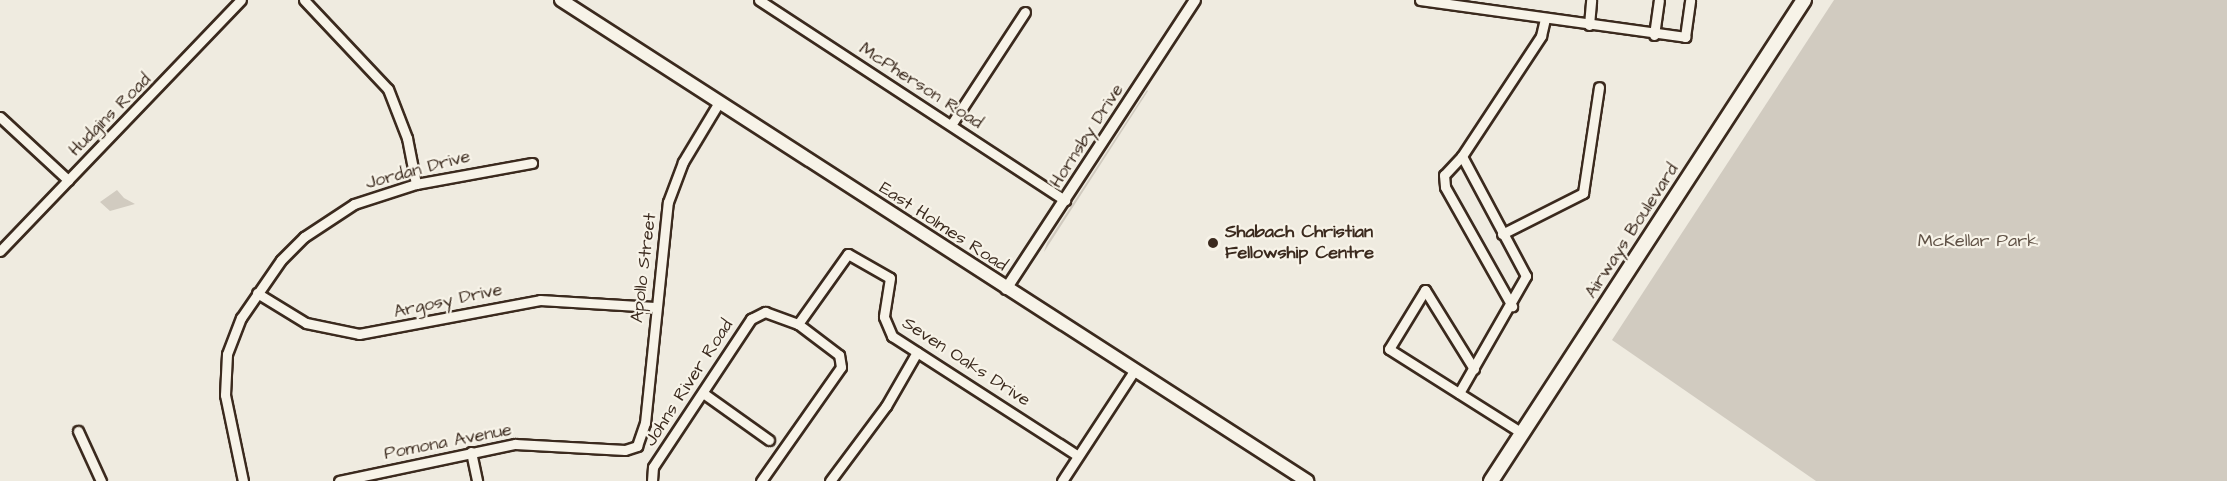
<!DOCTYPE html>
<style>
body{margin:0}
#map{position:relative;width:2227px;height:481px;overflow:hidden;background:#efebe0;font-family:"Architects Daughter",sans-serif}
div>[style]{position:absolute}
.green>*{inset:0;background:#d1cbc0}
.roads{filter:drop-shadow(2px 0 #3b2a1e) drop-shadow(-2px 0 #3b2a1e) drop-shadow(0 2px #3b2a1e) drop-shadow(0 -2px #3b2a1e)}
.minor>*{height:9px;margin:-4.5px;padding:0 4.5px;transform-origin:4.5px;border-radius:4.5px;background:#f7f3e8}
.tertiary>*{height:10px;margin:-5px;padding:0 5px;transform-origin:5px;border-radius:5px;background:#f7f3e8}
.secondary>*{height:12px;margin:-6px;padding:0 6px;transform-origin:6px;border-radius:6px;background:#f7f3e8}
.primary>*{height:14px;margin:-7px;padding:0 7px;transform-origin:7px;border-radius:7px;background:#f7f3e8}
.dots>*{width:16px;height:16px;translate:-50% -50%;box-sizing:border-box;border:3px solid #f7f3e8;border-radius:50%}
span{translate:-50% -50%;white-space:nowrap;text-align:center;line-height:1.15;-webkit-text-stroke:4.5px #f7f3e8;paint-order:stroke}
.street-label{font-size:18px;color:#3b2a1e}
.poi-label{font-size:18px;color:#3b2a1e;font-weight:700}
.left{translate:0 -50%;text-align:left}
.park-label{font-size:18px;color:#605246}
</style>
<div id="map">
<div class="green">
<div style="clip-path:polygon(1834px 0,2227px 0,2227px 481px,1816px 481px,1612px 340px)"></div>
<div style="clip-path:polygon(1147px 90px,1148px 91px,1044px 252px,1047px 243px)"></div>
<div style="clip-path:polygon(117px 190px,124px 198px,135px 204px,110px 211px,100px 202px)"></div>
</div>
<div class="roads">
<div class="minor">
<div style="left:304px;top:0;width:122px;rotate:46.7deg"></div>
<div style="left:388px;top:89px;width:53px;rotate:68.8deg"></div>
<div style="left:407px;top:138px;width:47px;rotate:78.9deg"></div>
<div style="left:759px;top:0;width:366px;rotate:33.2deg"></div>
<div style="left:1420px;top:0;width:268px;rotate:7.9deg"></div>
<div style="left:1685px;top:37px;width:37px;rotate:-82deg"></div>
<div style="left:1589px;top:25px;width:25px;rotate:-85deg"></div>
<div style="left:1654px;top:35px;width:35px;rotate:-82deg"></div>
<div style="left:0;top:117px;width:93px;rotate:42.8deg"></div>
<div style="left:951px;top:125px;width:135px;rotate:-56.8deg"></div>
<div style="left:1462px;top:156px;width:26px;rotate:133deg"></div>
<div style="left:1444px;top:175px;width:12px;rotate:85deg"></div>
<div style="left:1445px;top:187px;width:137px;rotate:60.6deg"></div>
<div style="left:1502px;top:234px;width:91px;rotate:-26.8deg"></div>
<div style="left:1583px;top:193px;width:107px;rotate:-81.4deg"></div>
<div style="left:0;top:251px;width:348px;rotate:-46.2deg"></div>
<div style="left:257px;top:293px;width:57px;rotate:31.5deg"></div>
<div style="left:306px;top:323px;width:54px;rotate:11.7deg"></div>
<div style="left:359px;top:334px;width:184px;rotate:-10.6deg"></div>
<div style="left:540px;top:300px;width:115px;rotate:3.5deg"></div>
<div style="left:1474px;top:369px;width:93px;rotate:-121.8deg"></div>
<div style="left:1425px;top:290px;width:69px;rotate:121.4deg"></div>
<div style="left:1389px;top:349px;width:157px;rotate:32.3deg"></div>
<div style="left:703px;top:393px;width:81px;rotate:35.5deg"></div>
<div style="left:1459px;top:393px;width:135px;rotate:-60.2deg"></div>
<div style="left:1526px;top:276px;width:136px;rotate:-118.1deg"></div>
<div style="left:1462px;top:156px;width:144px;rotate:-56.6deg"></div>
<div style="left:1541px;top:36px;width:18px;rotate:-77deg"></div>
<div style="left:78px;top:431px;width:55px;rotate:65.3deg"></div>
<div style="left:471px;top:452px;width:30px;rotate:78deg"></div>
<div style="left:243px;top:481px;width:88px;rotate:-101.8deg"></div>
<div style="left:225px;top:395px;width:41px;rotate:-87.2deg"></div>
<div style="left:227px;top:354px;width:39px;rotate:-69deg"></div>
<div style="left:241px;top:318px;width:70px;rotate:-55.4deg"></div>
<div style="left:281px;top:260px;width:33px;rotate:-45deg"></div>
<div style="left:304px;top:237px;width:60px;rotate:-33.4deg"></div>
<div style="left:354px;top:204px;width:65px;rotate:-17.9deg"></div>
<div style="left:416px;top:184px;width:118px;rotate:-10.3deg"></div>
<div style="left:339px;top:481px;width:180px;rotate:-11.9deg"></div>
<div style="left:515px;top:444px;width:110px;rotate:3.1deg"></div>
<div style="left:625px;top:450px;width:13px;rotate:-18deg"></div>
<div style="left:637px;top:446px;width:24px;rotate:-71deg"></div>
<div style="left:645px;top:423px;width:222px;rotate:-84.1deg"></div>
<div style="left:668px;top:202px;width:43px;rotate:-69.4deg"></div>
<div style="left:683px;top:162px;width:68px;rotate:-58.9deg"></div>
<div style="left:652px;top:481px;width:14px;rotate:-86deg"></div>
<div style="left:653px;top:467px;width:178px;rotate:-56.5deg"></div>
<div style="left:751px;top:319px;width:16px;rotate:-27deg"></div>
<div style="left:765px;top:312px;width:35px;rotate:20deg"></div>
<div style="left:798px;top:324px;width:86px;rotate:-54.5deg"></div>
<div style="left:848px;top:254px;width:48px;rotate:29.7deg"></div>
<div style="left:890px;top:278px;width:39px;rotate:99deg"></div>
<div style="left:884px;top:317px;width:21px;rotate:67deg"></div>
<div style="left:892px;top:336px;width:221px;rotate:32.8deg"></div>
<div style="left:761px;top:481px;width:139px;rotate:-54.9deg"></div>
<div style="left:841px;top:367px;width:12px;rotate:-99deg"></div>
<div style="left:839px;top:355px;width:51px;rotate:-142.9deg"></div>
<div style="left:830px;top:481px;width:94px;rotate:-53.3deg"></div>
<div style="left:886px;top:406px;width:62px;rotate:-60.1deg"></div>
<div style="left:1062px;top:481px;width:131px;rotate:-56.8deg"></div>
</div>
<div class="tertiary">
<div style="left:1006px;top:289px;width:345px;rotate:-56.8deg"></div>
</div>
<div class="secondary">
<div style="left:561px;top:0;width:888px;rotate:32.81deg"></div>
</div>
<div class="primary">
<div style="left:1491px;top:481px;width:574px;rotate:-56.95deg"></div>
</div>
</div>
<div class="dots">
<div style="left:1213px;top:243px;background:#3b2a1e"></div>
</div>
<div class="street-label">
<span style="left:921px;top:86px;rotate:33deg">McPherson Road</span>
<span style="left:110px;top:115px;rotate:-45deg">Hudgins Road</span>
<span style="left:1087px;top:136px;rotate:-57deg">Hornsby Drive</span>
<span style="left:418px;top:170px;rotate:-15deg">Jordan Drive</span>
<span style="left:943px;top:227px;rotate:33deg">East Holmes Road</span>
<span style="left:1632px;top:231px;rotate:-57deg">Airways Boulevard</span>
<span style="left:644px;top:268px;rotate:-83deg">Apollo Street</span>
<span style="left:448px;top:301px;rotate:-12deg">Argosy Drive</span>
<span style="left:966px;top:362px;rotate:33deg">Seven Oaks Drive</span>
<span style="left:689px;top:383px;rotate:-57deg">Johns River Road</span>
<span style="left:448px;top:442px;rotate:-11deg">Pomona Avenue</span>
</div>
<div class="poi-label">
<span class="left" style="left:1225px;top:243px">Shabach Christian<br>Fellowship Centre</span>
</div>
<div class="park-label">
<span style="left:1978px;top:241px">McKellar Park</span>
</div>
</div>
